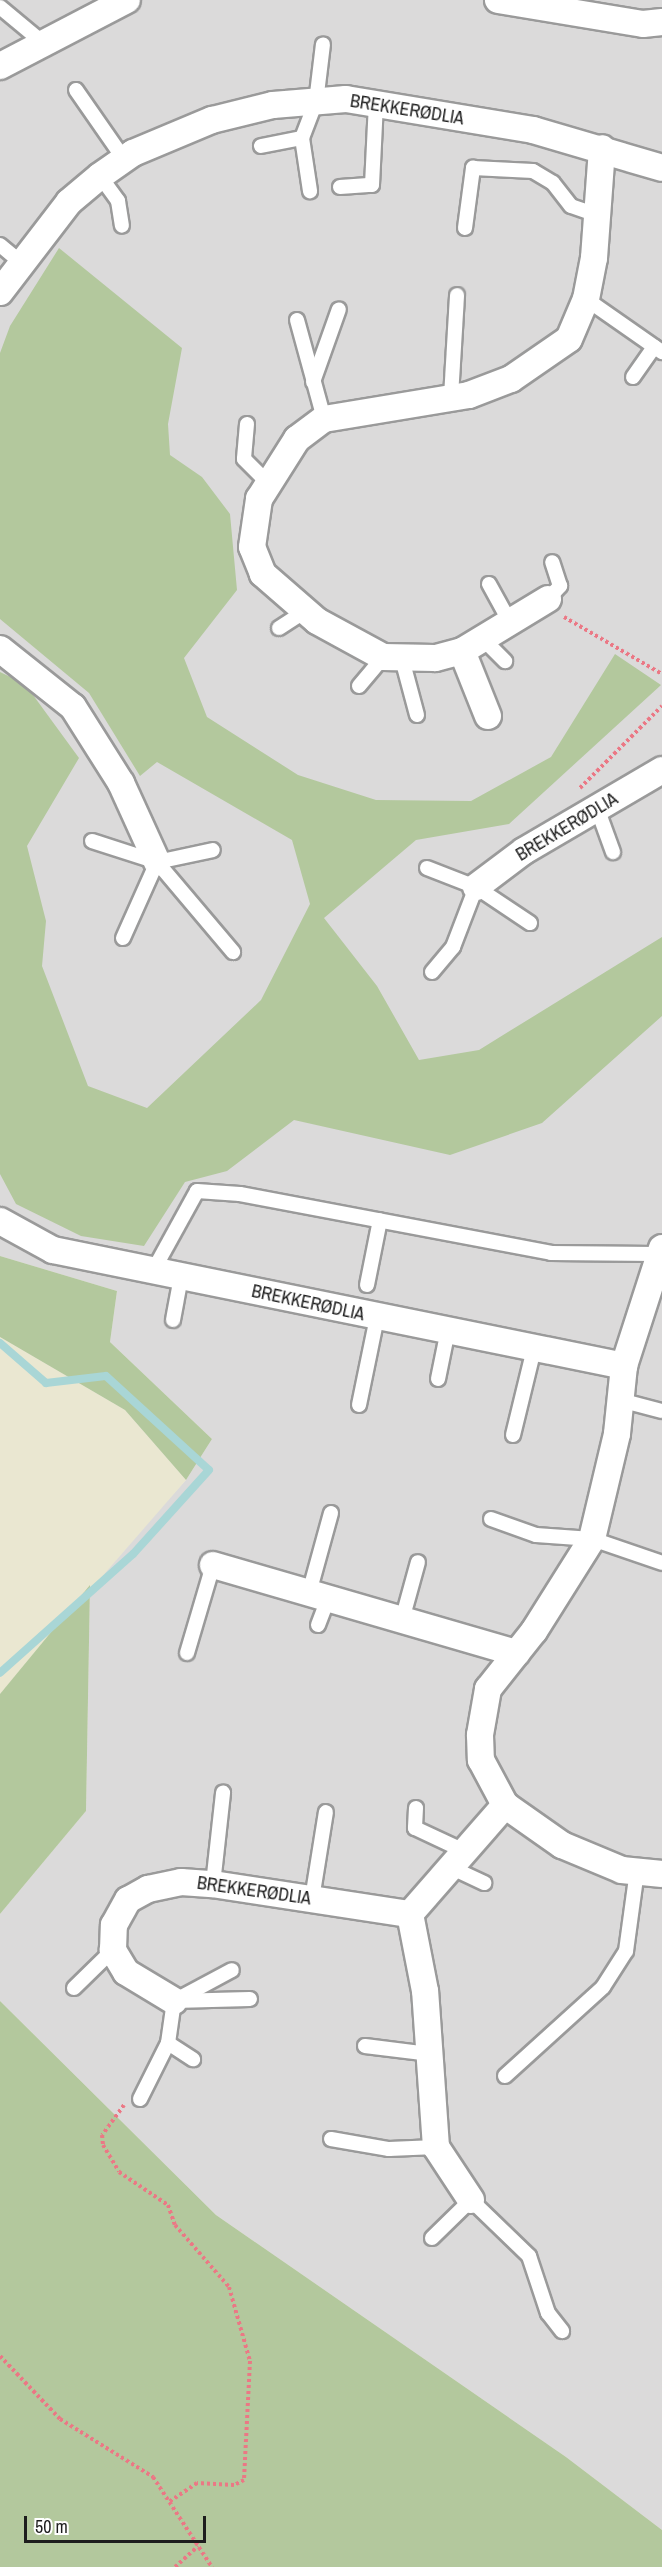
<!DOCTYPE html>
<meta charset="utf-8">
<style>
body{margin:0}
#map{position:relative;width:662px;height:2567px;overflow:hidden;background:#ede8e4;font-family:"Archivo Narrow",sans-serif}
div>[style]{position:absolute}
.residential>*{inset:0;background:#dbdada}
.farmland>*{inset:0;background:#eae7d1}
.forest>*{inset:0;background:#b3c89d}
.stream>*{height:8px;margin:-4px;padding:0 4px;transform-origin:4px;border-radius:4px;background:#a9d6d6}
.path>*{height:4px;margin-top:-2px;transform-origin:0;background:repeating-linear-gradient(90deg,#eb7885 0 3px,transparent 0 6px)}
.roads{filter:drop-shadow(2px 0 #9a9a9a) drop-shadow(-2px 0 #9a9a9a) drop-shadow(0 2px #9a9a9a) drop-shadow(0 -2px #9a9a9a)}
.lane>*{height:14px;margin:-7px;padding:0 7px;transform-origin:7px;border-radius:7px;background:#fff}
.street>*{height:26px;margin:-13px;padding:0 13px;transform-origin:13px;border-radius:13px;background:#fff}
span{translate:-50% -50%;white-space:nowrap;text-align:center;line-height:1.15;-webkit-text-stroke:4.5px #fff;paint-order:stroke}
.street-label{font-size:18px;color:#1d1d1d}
.scale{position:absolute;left:24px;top:2516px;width:182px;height:27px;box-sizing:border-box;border:3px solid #1d1d1d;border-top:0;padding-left:8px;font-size:18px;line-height:21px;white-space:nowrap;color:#1d1d1d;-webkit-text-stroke:4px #fff;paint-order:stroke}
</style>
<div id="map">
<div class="residential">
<div style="clip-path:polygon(0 0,662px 0,662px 2530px,566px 2457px,216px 2215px,0 2001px,0 1914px,86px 1811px,90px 1585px,186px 1480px,212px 1439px,110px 1342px,117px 1291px,0 1256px)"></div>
</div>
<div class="farmland">
<div style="clip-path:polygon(0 1337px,125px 1410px,186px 1480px,0 1694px)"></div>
</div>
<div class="forest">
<div style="clip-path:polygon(59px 248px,182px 348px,168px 424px,170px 455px,202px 477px,230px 514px,237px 590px,184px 658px,207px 717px,298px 775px,376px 800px,471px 801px,551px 757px,615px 654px,661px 685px,509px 824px,416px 840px,324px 918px,377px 986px,419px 1060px,479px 1050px,662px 937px,662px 1016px,542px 1123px,450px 1155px,294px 1120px,227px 1171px,185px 1182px,144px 1246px,81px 1236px,16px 1204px,0 1174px,0 672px,25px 684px,79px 758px,27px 846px,46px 921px,42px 966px,88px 1086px,147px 1108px,261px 1000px,310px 904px,292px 840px,157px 762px,140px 776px,89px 693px,0 619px,0 353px,10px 326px)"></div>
<div style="clip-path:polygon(0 1256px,117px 1291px,110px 1342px,212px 1439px,186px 1480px,125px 1410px,0 1337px)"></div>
<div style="clip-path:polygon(90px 1585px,86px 1811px,0 1914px,0 1694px)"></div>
<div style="clip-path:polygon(0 2001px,216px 2215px,566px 2457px,662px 2530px,662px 2567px,0 2567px)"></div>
</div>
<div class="stream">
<div style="left:0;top:1343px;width:61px;rotate:41deg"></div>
<div style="left:46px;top:1383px;width:60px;rotate:-6.7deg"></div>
<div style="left:106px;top:1376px;width:139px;rotate:42.4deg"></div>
<div style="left:209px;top:1470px;width:113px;rotate:132.1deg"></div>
<div style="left:133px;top:1554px;width:178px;rotate:138.2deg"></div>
</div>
<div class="path">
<div style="left:564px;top:617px;width:113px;rotate:30.2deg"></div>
<div style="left:580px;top:788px;width:116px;rotate:-45deg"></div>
<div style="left:124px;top:2105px;width:37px;rotate:126deg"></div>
<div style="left:102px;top:2135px;width:10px;rotate:84deg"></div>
<div style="left:103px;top:2145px;width:31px;rotate:59deg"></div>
<div style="left:119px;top:2172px;width:59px;rotate:34deg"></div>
<div style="left:168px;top:2205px;width:21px;rotate:71deg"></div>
<div style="left:175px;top:2225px;width:82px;rotate:48.9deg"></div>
<div style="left:229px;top:2287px;width:77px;rotate:74.2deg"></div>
<div style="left:250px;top:2361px;width:119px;rotate:92.9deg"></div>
<div style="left:244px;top:2480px;width:11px;rotate:153deg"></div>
<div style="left:234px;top:2485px;width:37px;rotate:-177deg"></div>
<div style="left:197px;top:2483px;width:34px;rotate:146deg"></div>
<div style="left:0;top:2356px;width:87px;rotate:46.4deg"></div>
<div style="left:60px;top:2419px;width:110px;rotate:31.9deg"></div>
<div style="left:153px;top:2477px;width:108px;rotate:56.8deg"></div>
<div style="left:175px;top:2567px;width:31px;rotate:-42deg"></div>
</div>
<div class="roads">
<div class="lane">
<div style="left:0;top:7px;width:55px;rotate:39.8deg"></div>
<div style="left:76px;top:90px;width:84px;rotate:55.2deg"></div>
<div style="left:302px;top:138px;width:54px;rotate:81.4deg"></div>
<div style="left:261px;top:146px;width:42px;rotate:-11deg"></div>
<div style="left:302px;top:138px;width:39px;rotate:-69deg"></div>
<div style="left:316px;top:102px;width:58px;rotate:-83.1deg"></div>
<div style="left:100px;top:176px;width:31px;rotate:54deg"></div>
<div style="left:118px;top:201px;width:25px;rotate:81deg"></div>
<div style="left:340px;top:187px;width:32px;rotate:-4deg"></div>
<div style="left:372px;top:185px;width:81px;rotate:-87.2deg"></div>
<div style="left:465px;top:228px;width:61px;rotate:-82.4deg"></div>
<div style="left:473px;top:168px;width:60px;rotate:2.9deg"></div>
<div style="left:533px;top:171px;width:23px;rotate:31deg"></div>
<div style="left:553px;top:183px;width:29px;rotate:52deg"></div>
<div style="left:571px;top:206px;width:28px;rotate:19deg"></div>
<div style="left:0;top:245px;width:26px;rotate:40deg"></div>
<div style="left:586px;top:299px;width:93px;rotate:34.9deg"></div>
<div style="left:297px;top:320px;width:103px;rotate:74.7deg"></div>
<div style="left:633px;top:377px;width:37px;rotate:-55deg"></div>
<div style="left:313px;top:382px;width:77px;rotate:-70.4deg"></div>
<div style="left:451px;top:397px;width:102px;rotate:-86.6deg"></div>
<div style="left:247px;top:424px;width:35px;rotate:95deg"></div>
<div style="left:244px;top:459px;width:35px;rotate:45deg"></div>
<div style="left:489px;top:584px;width:46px;rotate:61.2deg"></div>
<div style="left:548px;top:599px;width:18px;rotate:-47deg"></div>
<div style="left:560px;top:586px;width:25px;rotate:-108deg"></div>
<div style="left:279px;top:628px;width:31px;rotate:-33deg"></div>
<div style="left:484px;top:640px;width:30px;rotate:45deg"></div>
<div style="left:402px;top:659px;width:58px;rotate:75deg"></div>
<div style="left:359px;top:686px;width:38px;rotate:-50deg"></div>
<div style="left:597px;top:808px;width:47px;rotate:70deg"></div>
<div style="left:92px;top:841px;width:68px;rotate:17.9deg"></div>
<div style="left:157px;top:862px;width:57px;rotate:-12.1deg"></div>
<div style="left:157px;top:862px;width:118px;rotate:49.8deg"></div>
<div style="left:427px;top:868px;width:53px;rotate:21.2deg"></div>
<div style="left:476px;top:887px;width:65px;rotate:33.7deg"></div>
<div style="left:123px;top:938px;width:83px;rotate:-65.9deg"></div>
<div style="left:432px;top:972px;width:33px;rotate:-50deg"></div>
<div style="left:453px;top:947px;width:64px;rotate:-69deg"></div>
<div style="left:153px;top:1271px;width:91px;rotate:-61.2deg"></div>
<div style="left:197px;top:1191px;width:43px;rotate:4deg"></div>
<div style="left:240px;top:1194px;width:317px;rotate:10.7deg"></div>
<div style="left:551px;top:1253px;width:107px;rotate:0.5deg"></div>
<div style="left:367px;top:1285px;width:66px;rotate:-78.7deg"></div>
<div style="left:173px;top:1320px;width:44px;rotate:-79.5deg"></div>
<div style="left:438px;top:1379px;width:50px;rotate:-78.5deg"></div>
<div style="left:620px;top:1400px;width:43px;rotate:14.7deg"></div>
<div style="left:359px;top:1405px;width:90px;rotate:-78.4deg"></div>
<div style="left:513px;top:1435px;width:89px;rotate:-76.3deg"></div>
<div style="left:491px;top:1519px;width:48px;rotate:19.6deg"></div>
<div style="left:536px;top:1535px;width:56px;rotate:4.1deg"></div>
<div style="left:592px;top:1539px;width:74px;rotate:18.9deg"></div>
<div style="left:309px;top:1593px;width:83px;rotate:-74.6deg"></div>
<div style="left:402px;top:1620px;width:60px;rotate:-74.6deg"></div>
<div style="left:318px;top:1625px;width:28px;rotate:-69deg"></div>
<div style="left:187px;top:1653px;width:92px;rotate:-73.5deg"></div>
<div style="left:416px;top:1808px;width:20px;rotate:93deg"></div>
<div style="left:415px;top:1828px;width:54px;rotate:25.1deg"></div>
<div style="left:450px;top:1867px;width:38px;rotate:25deg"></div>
<div style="left:213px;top:1884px;width:92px;rotate:-83.7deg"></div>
<div style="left:312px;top:1899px;width:88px;rotate:-80.9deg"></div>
<div style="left:74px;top:1988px;width:54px;rotate:-44.3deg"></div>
<div style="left:178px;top:1999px;width:61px;rotate:-28.2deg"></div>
<div style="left:174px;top:2001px;width:76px;rotate:-1.5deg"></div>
<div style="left:168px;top:2043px;width:30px;rotate:33deg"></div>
<div style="left:365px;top:2046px;width:64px;rotate:7.1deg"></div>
<div style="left:505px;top:2076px;width:132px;rotate:-42.2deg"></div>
<div style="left:603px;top:1987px;width:43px;rotate:-57.4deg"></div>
<div style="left:626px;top:1951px;width:81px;rotate:-82.2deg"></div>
<div style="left:140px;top:2099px;width:63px;rotate:-63.4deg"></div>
<div style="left:168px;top:2043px;width:42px;rotate:-81.9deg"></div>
<div style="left:331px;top:2139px;width:59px;rotate:9.8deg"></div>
<div style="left:389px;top:2149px;width:47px;rotate:-2.4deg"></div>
<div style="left:432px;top:2238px;width:54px;rotate:-44.3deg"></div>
<div style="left:471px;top:2200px;width:81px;rotate:44deg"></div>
<div style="left:529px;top:2256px;width:60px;rotate:71.6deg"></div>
<div style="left:548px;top:2313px;width:23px;rotate:52deg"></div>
</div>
<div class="street">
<div style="left:498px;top:0;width:147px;rotate:9.4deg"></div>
<div style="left:643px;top:24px;width:19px;rotate:-6deg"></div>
<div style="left:0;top:66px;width:143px;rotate:-27.5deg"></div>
<div style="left:0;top:292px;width:113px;rotate:-52.5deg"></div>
<div style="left:69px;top:202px;width:40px;rotate:-40deg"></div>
<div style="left:100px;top:176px;width:40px;rotate:-34.9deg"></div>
<div style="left:133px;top:153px;width:86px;rotate:-22.7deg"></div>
<div style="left:212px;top:120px;width:63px;rotate:-13.8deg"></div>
<div style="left:273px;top:105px;width:73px;rotate:-4.7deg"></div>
<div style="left:346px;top:99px;width:190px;rotate:9.4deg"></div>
<div style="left:533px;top:130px;width:134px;rotate:16.4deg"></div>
<div style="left:548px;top:599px;width:100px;rotate:148.8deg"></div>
<div style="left:462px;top:651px;width:28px;rotate:165deg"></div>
<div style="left:435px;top:658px;width:52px;rotate:-178.9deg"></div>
<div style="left:383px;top:657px;width:75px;rotate:-151.4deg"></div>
<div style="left:317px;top:621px;width:72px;rotate:-139deg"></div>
<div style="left:263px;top:574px;width:29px;rotate:-112deg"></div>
<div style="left:252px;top:547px;width:49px;rotate:-81.7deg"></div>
<div style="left:259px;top:499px;width:71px;rotate:-57.7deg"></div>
<div style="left:297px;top:439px;width:34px;rotate:-37deg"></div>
<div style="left:324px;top:419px;width:147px;rotate:-9.4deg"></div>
<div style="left:469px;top:395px;width:45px;rotate:-20.9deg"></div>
<div style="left:511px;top:379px;width:70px;rotate:-34.6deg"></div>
<div style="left:569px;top:339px;width:43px;rotate:-67deg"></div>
<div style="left:586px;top:299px;width:42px;rotate:-79deg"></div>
<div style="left:594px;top:258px;width:110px;rotate:-85.8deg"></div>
<div style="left:0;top:649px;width:93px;rotate:38.5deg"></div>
<div style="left:73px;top:707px;width:90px;rotate:57.7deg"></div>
<div style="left:121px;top:783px;width:87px;rotate:65.5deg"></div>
<div style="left:462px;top:651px;width:70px;rotate:68.2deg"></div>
<div style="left:476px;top:887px;width:60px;rotate:-36.9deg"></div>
<div style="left:524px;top:851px;width:160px;rotate:-30.4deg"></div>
<div style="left:0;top:1221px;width:60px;rotate:28.7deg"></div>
<div style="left:53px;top:1250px;width:583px;rotate:11.48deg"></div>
<div style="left:662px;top:1248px;width:124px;rotate:107.9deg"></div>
<div style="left:624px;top:1366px;width:68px;rotate:95.9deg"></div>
<div style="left:617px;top:1434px;width:108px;rotate:103.4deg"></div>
<div style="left:592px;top:1539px;width:109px;rotate:122.2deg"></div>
<div style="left:534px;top:1631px;width:74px;rotate:128.4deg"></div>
<div style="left:488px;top:1689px;width:47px;rotate:99.9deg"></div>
<div style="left:480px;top:1735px;width:25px;rotate:88deg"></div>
<div style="left:481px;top:1760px;width:51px;rotate:61.9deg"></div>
<div style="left:505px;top:1805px;width:70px;rotate:35.1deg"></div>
<div style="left:562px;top:1845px;width:65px;rotate:22.6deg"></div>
<div style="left:622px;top:1870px;width:40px;rotate:5.7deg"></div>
<div style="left:213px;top:1565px;width:316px;rotate:16.2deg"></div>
<div style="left:174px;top:2001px;width:56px;rotate:-148.9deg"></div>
<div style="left:126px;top:1972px;width:26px;rotate:-121deg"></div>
<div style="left:113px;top:1950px;width:25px;rotate:-88deg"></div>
<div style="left:114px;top:1925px;width:29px;rotate:-61deg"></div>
<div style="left:128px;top:1900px;width:23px;rotate:-29deg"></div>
<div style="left:148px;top:1889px;width:34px;rotate:-12deg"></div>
<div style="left:181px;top:1882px;width:32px;rotate:4deg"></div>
<div style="left:213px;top:1884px;width:199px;rotate:8.7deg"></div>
<div style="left:471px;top:2200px;width:64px;rotate:-123.4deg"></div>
<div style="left:436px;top:2147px;width:156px;rotate:-94deg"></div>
<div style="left:425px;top:1991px;width:78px;rotate:-101deg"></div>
<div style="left:410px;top:1914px;width:145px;rotate:-48.9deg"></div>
</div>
</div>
<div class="street-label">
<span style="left:407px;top:110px;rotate:9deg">BREKKERØDLIA</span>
<span style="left:567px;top:827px;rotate:-31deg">BREKKERØDLIA</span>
<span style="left:308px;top:1303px;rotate:12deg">BREKKERØDLIA</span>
<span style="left:254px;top:1891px;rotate:8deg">BREKKERØDLIA</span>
</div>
<div class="scale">50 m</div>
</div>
